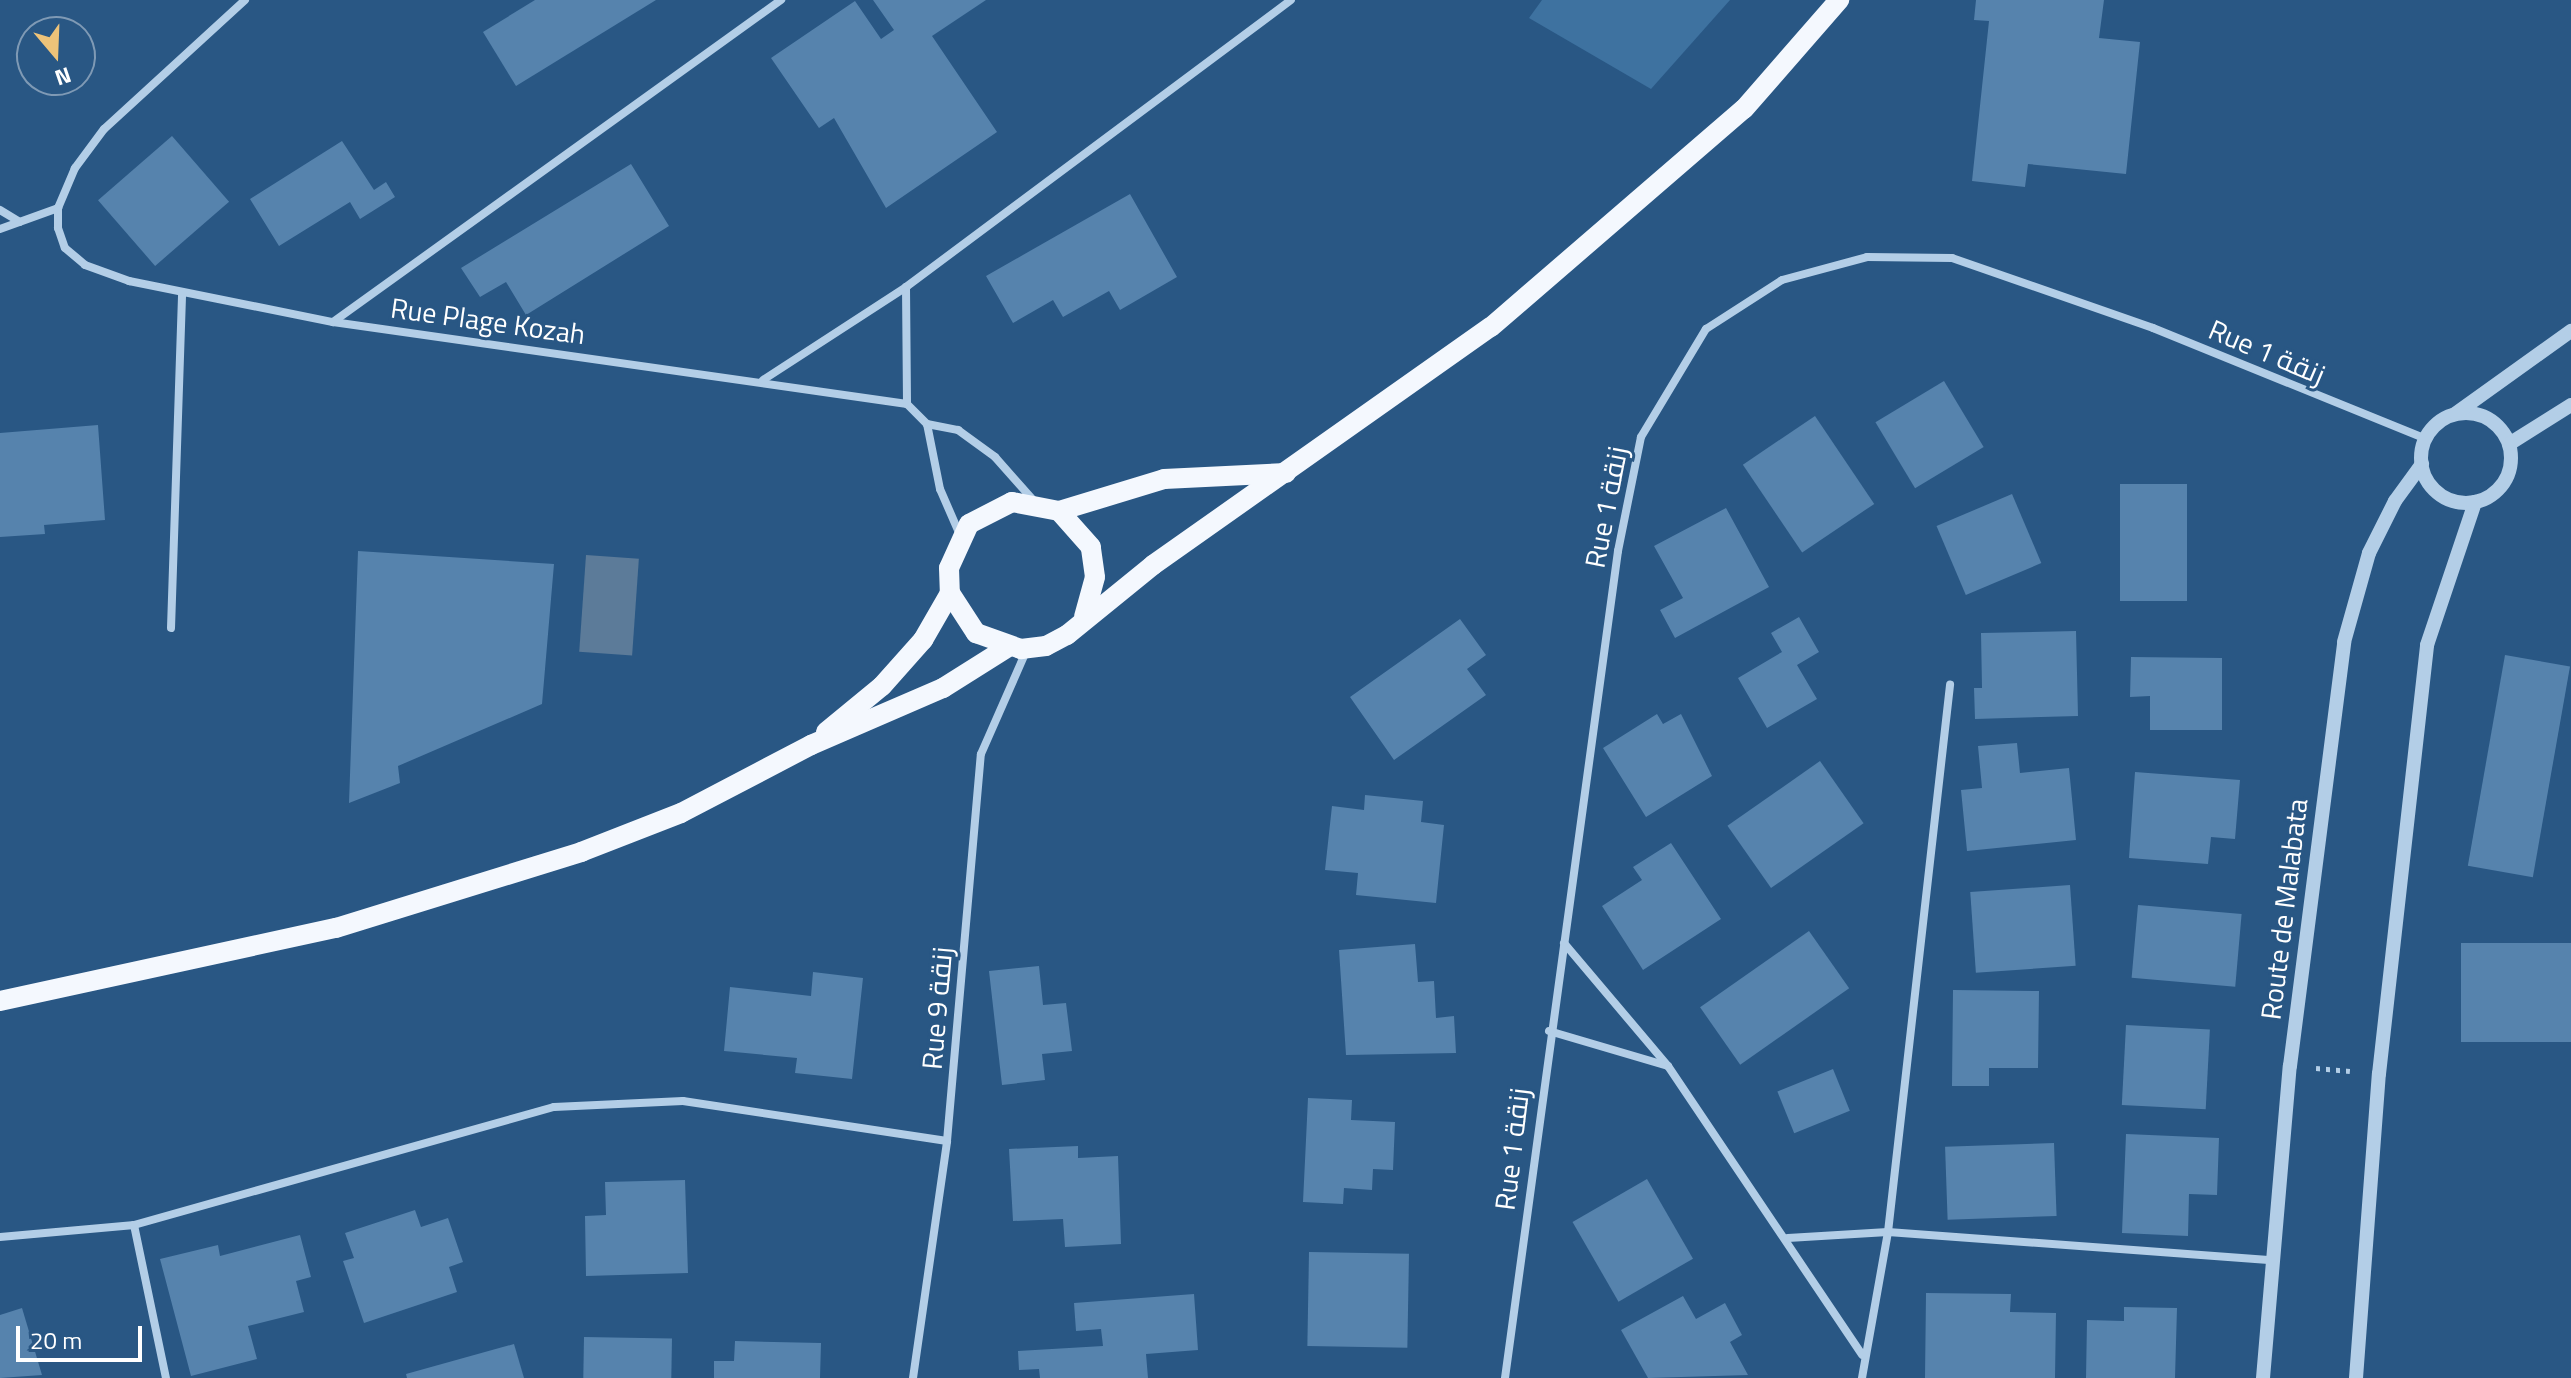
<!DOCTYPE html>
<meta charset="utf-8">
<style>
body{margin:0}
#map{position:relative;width:2571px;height:1378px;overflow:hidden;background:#295784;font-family:"Titillium Web",Cairo,sans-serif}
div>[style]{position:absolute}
.green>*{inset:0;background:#3e72a0}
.water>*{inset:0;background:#5c7b99;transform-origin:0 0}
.building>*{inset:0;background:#5683ad;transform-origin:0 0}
.path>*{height:5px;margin-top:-2.5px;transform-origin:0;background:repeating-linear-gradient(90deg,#b3cee7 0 4px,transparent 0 10px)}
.minor>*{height:8px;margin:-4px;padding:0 4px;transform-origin:4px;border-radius:4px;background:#b3cee7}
.tertiary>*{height:14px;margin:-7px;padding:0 7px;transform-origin:7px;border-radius:7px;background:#b3cee7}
.tertiary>.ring{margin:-7px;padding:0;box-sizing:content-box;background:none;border:14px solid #b3cee7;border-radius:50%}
.primary>*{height:20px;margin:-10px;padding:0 10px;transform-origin:10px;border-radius:10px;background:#f4f8fe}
span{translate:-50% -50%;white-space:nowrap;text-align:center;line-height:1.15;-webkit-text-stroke:6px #295784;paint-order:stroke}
.street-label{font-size:28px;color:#fff}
.north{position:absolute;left:16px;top:16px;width:80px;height:80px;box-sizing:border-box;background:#295784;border:2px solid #7f9ab5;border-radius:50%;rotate:161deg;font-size:22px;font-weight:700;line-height:32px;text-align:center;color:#fff}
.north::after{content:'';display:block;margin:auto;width:28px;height:36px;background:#eec379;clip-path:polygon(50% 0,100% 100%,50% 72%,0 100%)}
.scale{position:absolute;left:16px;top:1326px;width:126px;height:36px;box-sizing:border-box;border:4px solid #fff;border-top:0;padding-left:10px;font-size:24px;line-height:28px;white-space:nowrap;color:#fff;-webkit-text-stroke:6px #295784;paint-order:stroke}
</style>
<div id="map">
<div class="green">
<div style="clip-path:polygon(1542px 0,1730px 0,1651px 89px,1529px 18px)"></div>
</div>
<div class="water">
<div style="left:586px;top:555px;width:53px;height:97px;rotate:4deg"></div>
</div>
<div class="building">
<div style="clip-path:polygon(535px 0,656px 0,516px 86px,483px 32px)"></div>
<div style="clip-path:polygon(873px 0,986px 0,932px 36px,997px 132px,886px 208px,834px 118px,819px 128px,771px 58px,855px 1px,881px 39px,894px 30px)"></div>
<div style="clip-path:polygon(1976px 0,2104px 0,2099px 38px,2140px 42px,2126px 174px,2028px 164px,2025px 187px,1972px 181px,1989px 21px,1974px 20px)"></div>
<div style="left:172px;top:136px;width:87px;height:98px;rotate:49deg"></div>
<div style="clip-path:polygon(342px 141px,374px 190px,386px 182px,395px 197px,360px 219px,350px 202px,279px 246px,250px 199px)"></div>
<div style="clip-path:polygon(631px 164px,669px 226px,526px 315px,506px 282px,480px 297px,461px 268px)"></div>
<div style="clip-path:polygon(1130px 194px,1177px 277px,1120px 310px,1109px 291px,1063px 317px,1053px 300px,1013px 323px,986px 276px)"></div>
<div style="left:1944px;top:381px;width:77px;height:80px;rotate:59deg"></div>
<div style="left:1815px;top:416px;width:106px;height:87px;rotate:56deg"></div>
<div style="clip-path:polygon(98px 425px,105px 520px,44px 525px,45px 534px,0 537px,0 433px)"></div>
<div style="left:2187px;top:484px;width:117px;height:67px;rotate:90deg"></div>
<div style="left:2012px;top:494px;width:75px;height:82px;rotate:67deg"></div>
<div style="clip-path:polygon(1726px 508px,1769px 587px,1675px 638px,1660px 610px,1683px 598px,1654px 546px)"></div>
<div style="clip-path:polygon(358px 551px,554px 564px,542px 704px,398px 766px,400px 783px,349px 803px)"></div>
<div style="clip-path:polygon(1799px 617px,1819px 652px,1797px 665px,1817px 699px,1767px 728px,1738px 678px,1782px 652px,1771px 633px)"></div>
<div style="clip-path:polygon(1460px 619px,1486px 655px,1467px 669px,1486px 695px,1394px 760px,1350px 697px)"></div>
<div style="clip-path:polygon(2076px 631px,2078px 716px,1975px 719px,1974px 688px,1982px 688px,1981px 633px)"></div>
<div style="left:2505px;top:655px;width:66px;height:214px;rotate:10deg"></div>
<div style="clip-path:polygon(2131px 657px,2222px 658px,2222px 730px,2150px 730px,2150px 696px,2130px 697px)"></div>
<div style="clip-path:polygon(1657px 714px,1663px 724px,1681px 714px,1712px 776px,1646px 817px,1603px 748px)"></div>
<div style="clip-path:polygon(2017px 743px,2020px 773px,2069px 768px,2076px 840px,1967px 851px,1961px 790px,1982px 788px,1978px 746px)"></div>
<div style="left:1820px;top:761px;width:76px;height:113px;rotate:55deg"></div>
<div style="clip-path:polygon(2135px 772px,2240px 780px,2235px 839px,2211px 837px,2208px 864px,2129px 858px)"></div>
<div style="clip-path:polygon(1365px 795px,1423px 801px,1421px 822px,1444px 825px,1436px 903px,1356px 895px,1358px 873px,1325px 870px,1332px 806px,1364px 810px)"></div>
<div style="clip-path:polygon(1671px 843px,1721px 919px,1643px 970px,1602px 906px,1642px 880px,1633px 867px)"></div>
<div style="left:2070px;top:885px;width:81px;height:100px;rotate:86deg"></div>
<div style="left:2138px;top:905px;width:104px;height:73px;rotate:5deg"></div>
<div style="left:1809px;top:931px;width:70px;height:133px;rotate:55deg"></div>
<div style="left:2571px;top:943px;width:99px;height:110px;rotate:90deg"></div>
<div style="clip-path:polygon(1415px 944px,1418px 982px,1434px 981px,1436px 1018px,1454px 1016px,1456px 1053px,1346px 1055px,1339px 950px)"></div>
<div style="clip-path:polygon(1039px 966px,1043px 1005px,1066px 1003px,1072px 1051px,1042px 1054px,1045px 1080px,1002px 1085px,989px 971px)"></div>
<div style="clip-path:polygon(813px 972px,863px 978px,852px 1079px,795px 1073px,797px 1058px,724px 1051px,730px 987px,811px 996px)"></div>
<div style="clip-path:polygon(1953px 990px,2039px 991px,2038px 1068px,1989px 1068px,1989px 1086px,1952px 1086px)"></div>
<div style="left:2126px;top:1025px;width:84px;height:80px;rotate:3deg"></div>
<div style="left:1833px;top:1069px;width:45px;height:60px;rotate:68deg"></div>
<div style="clip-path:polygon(1308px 1098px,1352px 1100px,1351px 1120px,1395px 1122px,1393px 1170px,1373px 1169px,1372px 1190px,1344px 1188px,1343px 1204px,1303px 1202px)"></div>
<div style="clip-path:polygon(2126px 1134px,2219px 1138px,2217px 1195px,2189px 1194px,2188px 1236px,2122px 1233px)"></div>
<div style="left:2054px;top:1143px;width:73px;height:109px;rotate:88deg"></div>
<div style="clip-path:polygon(1078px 1146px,1078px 1158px,1118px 1156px,1121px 1244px,1065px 1247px,1063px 1219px,1013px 1221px,1009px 1149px)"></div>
<div style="left:1647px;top:1179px;width:92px;height:86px;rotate:60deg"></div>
<div style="clip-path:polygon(685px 1180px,688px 1273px,586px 1276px,585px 1216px,606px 1215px,605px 1182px)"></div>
<div style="clip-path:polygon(415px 1210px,421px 1227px,448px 1218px,463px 1262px,449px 1267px,457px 1292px,364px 1323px,343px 1261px,354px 1258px,345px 1233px)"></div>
<div style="clip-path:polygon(300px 1235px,311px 1277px,296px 1281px,304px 1312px,248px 1326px,257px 1359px,191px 1376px,160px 1259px,218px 1245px,220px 1256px)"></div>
<div style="left:1309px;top:1252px;width:100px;height:94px;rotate:1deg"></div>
<div style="clip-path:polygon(1926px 1293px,2011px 1294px,2010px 1312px,2056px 1313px,2055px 1378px,1925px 1378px)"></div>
<div style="clip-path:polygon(1194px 1294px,1198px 1350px,1146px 1354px,1148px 1378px,1040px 1378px,1039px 1369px,1019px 1370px,1018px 1351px,1103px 1346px,1101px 1329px,1076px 1331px,1074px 1303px)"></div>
<div style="clip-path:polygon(1683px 1296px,1696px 1319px,1725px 1303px,1742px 1335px,1730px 1342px,1748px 1375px,1648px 1378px,1621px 1330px)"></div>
<div style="clip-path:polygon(2124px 1307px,2177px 1308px,2175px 1378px,2086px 1378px,2087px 1320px,2124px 1321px)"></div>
<div style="clip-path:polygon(22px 1308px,42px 1375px,0 1378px,0 1315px)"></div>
<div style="left:584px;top:1337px;width:88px;height:41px;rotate:1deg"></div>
<div style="clip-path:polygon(735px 1341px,821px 1343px,820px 1378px,714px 1378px,714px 1361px,734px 1361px)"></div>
<div style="clip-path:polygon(514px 1344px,524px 1378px,407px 1378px,406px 1374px)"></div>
</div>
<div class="path">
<div style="left:2316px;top:1068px;width:34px;rotate:5deg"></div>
</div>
<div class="minor">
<div style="left:245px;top:0;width:191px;rotate:137.5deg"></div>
<div style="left:104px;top:129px;width:49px;rotate:126.6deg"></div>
<div style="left:75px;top:168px;width:43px;rotate:113deg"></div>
<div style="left:58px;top:208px;width:20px;rotate:90deg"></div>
<div style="left:58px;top:228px;width:21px;rotate:71deg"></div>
<div style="left:65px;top:248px;width:26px;rotate:40deg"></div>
<div style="left:85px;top:265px;width:47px;rotate:20deg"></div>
<div style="left:129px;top:281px;width:208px;rotate:11.4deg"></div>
<div style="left:333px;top:322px;width:580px;rotate:8.13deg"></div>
<div style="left:907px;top:404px;width:28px;rotate:45deg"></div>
<div style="left:0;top:210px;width:23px;rotate:31deg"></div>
<div style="left:0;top:229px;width:62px;rotate:-19.9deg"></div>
<div style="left:906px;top:287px;width:117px;rotate:89.5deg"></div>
<div style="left:333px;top:322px;width:552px;rotate:-35.71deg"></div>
<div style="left:763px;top:380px;width:171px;rotate:-33deg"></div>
<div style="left:906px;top:287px;width:480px;rotate:-36.7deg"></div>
<div style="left:960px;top:535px;width:50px;rotate:-113.5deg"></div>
<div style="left:940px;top:489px;width:66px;rotate:-101.3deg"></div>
<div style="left:927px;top:424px;width:32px;rotate:11deg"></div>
<div style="left:958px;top:430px;width:46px;rotate:36.1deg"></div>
<div style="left:995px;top:457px;width:60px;rotate:48.4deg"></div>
<div style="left:171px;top:628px;width:336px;rotate:-88.1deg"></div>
<div style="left:1564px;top:943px;width:161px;rotate:49.8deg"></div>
<div style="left:1668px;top:1066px;width:348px;rotate:56.1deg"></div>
<div style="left:1549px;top:1031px;width:124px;rotate:16.4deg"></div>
<div style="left:134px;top:1225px;width:156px;rotate:78.2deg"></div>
<div style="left:0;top:1237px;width:135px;rotate:-5.1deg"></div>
<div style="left:134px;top:1225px;width:436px;rotate:-15.7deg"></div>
<div style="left:554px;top:1107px;width:129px;rotate:-2.7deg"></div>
<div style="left:683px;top:1101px;width:267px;rotate:8.6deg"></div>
<div style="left:1788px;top:1238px;width:100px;rotate:-3.4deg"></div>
<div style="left:1888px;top:1232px;width:385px;rotate:4.2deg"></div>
<div style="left:913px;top:1378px;width:239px;rotate:-81.8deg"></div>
<div style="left:947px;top:1141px;width:388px;rotate:-85deg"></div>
<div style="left:981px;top:754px;width:115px;rotate:-66.3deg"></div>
<div style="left:1505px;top:1378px;width:835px;rotate:-82.22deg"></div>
<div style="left:1618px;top:551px;width:116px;rotate:-78.6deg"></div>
<div style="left:1641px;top:437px;width:126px;rotate:-59deg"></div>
<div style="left:1706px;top:329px;width:90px;rotate:-32.8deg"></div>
<div style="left:1782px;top:280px;width:88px;rotate:-15.1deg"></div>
<div style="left:1867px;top:257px;width:85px;rotate:0.7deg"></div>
<div style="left:1952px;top:258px;width:213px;rotate:19.2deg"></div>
<div style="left:2153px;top:328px;width:295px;rotate:22.1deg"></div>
<div style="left:1862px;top:1378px;width:148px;rotate:-79.9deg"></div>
<div style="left:1888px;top:1232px;width:551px;rotate:-83.53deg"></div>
</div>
<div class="tertiary">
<div class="ring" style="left:2421px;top:413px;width:76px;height:76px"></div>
<div style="left:2455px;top:414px;width:143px;rotate:-35.6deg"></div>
<div style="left:2509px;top:444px;width:73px;rotate:-32.2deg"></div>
<div style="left:2263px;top:1378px;width:313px;rotate:-85.1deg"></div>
<div style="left:2290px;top:1066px;width:427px;rotate:-82.7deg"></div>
<div style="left:2344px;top:642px;width:92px;rotate:-74.3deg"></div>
<div style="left:2369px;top:553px;width:58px;rotate:-63.4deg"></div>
<div style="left:2395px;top:501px;width:46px;rotate:-53.9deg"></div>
<div style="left:2356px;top:1378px;width:305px;rotate:-85.7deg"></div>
<div style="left:2379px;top:1074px;width:432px;rotate:-83.6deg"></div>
<div style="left:2427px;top:645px;width:151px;rotate:-71.4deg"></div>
</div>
<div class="primary">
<div style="left:1059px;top:511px;width:110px;rotate:-16.9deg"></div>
<div style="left:1164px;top:479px;width:122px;rotate:-2.8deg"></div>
<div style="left:1084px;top:617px;width:41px;rotate:-74.6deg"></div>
<div style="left:1095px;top:577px;width:30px;rotate:-98deg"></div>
<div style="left:1091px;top:547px;width:48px;rotate:-131.6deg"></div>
<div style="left:1059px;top:511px;width:48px;rotate:-169.2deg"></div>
<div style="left:1012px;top:502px;width:48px;rotate:152.9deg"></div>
<div style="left:969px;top:524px;width:48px;rotate:114.4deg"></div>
<div style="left:949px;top:568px;width:25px;rotate:88deg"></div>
<div style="left:950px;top:593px;width:48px;rotate:57deg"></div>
<div style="left:976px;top:633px;width:48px;rotate:19.6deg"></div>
<div style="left:1021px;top:649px;width:25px;rotate:-7deg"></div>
<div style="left:1046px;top:646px;width:24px;rotate:-28deg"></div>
<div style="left:1067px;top:635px;width:111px;rotate:-39.1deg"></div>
<div style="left:1153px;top:565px;width:413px;rotate:-35.2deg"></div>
<div style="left:1491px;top:327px;width:334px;rotate:-40.8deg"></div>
<div style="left:1744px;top:109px;width:145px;rotate:-48.9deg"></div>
<div style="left:826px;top:732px;width:72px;rotate:-39.4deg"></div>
<div style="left:882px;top:686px;width:62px;rotate:-48.3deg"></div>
<div style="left:923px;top:640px;width:54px;rotate:-60.1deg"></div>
<div style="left:0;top:1001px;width:344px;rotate:-12.3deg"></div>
<div style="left:336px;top:928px;width:257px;rotate:-17.2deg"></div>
<div style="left:581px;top:852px;width:107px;rotate:-21.3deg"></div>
<div style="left:681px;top:813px;width:147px;rotate:-27.6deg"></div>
<div style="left:811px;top:745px;width:144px;rotate:-23.4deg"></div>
<div style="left:943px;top:688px;width:77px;rotate:-32.2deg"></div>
</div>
<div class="street-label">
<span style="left:488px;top:321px;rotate:8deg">Rue Plage Kozah</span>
<span style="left:2267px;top:352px;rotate:23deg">Rue 1 زنقة</span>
<span style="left:1606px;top:507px;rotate:-79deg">Rue 1 زنقة</span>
<span style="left:2284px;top:909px;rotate:-83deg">Route de Malabata</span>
<span style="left:937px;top:1008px;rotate:-85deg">Rue 9 زنقة</span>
<span style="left:1512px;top:1149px;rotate:-83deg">Rue 1 زنقة</span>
</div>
<div class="north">N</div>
<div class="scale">20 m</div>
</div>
